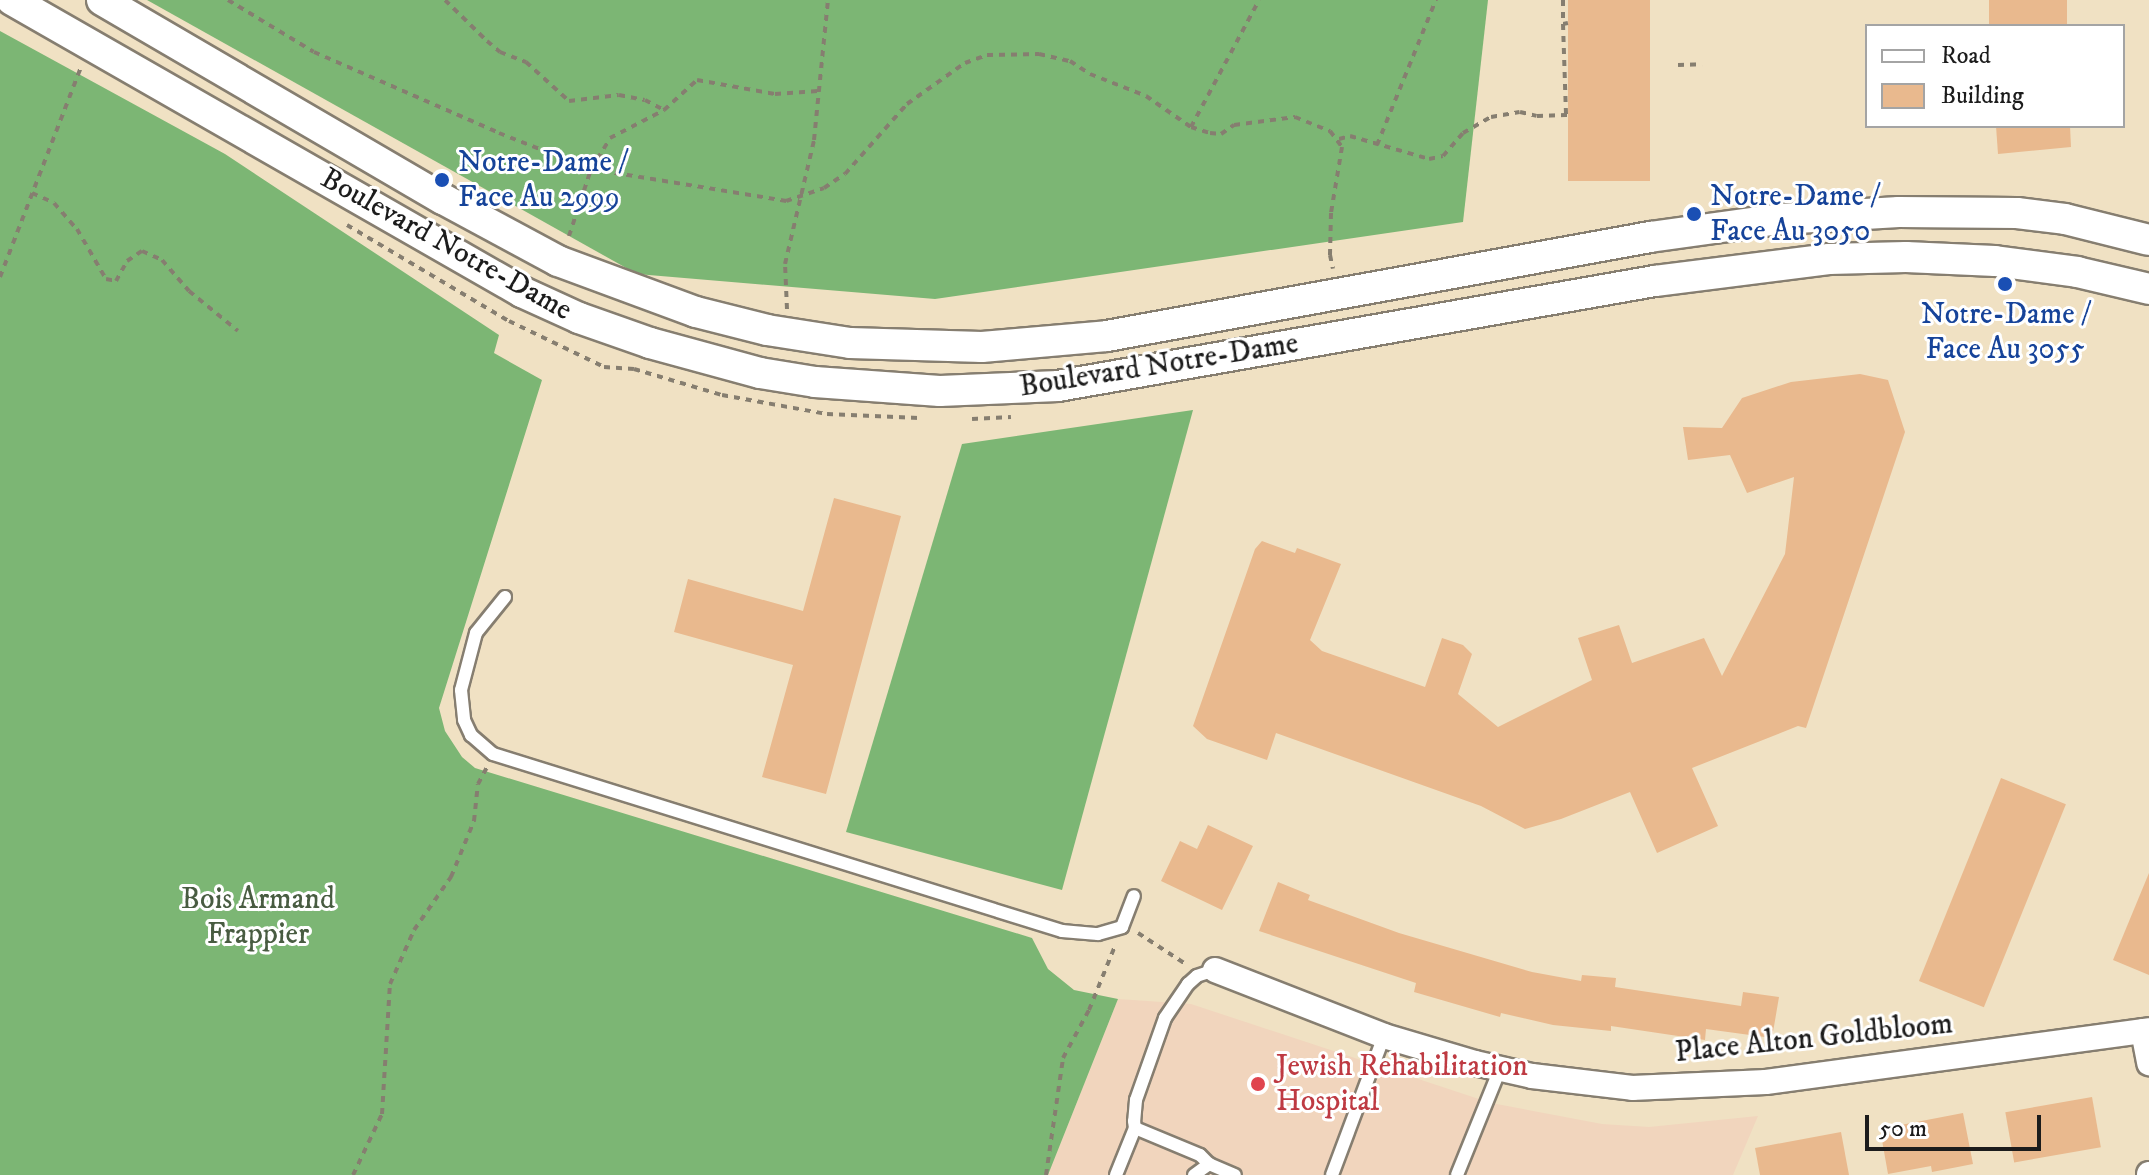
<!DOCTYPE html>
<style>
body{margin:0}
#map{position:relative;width:2149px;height:1175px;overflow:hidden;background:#f0e1c3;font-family:"IM FELL DW Pica",serif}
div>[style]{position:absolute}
.built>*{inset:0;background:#f1d5bd}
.forest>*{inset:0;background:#7cb674}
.building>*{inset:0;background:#e9b98e;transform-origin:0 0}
.path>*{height:4px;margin-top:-2px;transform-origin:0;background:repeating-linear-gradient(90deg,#867e70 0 6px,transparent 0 12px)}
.roads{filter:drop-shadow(2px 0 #867e70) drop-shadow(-2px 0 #867e70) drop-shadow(0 2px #867e70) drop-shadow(0 -2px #867e70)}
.service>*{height:12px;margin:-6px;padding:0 6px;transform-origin:6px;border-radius:6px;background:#fff}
.minor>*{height:24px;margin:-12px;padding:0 12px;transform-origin:12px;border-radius:12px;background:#fff}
.tertiary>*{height:30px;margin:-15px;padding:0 15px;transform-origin:15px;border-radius:15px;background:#fff}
.dots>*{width:22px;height:22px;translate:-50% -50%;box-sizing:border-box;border:4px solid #fff;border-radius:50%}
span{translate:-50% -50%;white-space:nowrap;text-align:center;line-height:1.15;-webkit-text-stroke:6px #fff;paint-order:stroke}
.transit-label{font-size:30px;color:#164399}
.left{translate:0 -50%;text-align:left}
.street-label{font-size:30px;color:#1c1c1c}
.park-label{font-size:30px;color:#485c41}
.health-label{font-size:30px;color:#be3a42}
.legend{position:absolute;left:1865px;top:24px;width:260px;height:104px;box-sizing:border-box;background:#fff;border:2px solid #a4a4a4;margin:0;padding:10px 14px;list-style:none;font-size:24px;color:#1c1c1c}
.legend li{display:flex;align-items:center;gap:16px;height:40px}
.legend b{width:40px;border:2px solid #a4a4a4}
.scale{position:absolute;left:1865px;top:1115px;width:176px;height:36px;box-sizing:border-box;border:4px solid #1c1c1c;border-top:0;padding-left:10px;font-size:24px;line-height:28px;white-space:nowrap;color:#1c1c1c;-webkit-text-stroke:6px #fff;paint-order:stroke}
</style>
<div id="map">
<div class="built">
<div style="clip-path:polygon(1118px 999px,1191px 1004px,1491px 1103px,1602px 1124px,1649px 1127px,1758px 1116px,1733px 1175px,1048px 1175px)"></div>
</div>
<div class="forest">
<div style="clip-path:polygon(147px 0,1488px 0,1463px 222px,935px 299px,637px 274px)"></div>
<div style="clip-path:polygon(0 31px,225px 154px,499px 335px,494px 353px,542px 380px,439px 708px,445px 731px,462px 757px,475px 768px,1032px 938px,1048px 969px,1074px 990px,1118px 999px,1048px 1175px,0 1175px)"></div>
<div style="clip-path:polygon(1193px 410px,1062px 890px,846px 832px,962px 444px)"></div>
</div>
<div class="building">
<div style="left:1568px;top:0;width:82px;height:181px"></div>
<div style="left:1989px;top:0;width:78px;height:26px"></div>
<div style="clip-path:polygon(1996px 126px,2070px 126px,2071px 147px,1998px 154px)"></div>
<div style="clip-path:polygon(1860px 374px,1888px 380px,1905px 432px,1806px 728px,1798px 726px,1692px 768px,1718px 826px,1657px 853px,1630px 792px,1561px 819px,1525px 829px,1481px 806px,1276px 733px,1267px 760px,1207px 739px,1193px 726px,1255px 549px,1262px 541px,1295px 553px,1297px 548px,1341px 564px,1310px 640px,1322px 651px,1425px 687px,1442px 638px,1463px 645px,1472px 654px,1458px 694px,1498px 727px,1592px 680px,1578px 638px,1619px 625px,1632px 663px,1704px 638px,1722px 676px,1785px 554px,1794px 477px,1747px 493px,1730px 455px,1688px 460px,1683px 427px,1722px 428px,1742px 398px,1791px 382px)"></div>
<div style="clip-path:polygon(834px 498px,901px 516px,826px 794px,762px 777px,793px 665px,674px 632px,688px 579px,803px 611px)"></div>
<div style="left:2001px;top:778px;width:70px;height:219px;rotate:22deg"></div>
<div style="clip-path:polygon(1208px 825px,1253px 846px,1222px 910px,1161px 881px,1180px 841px,1197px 849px)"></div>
<div style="clip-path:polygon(2149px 873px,2149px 975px,2113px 960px)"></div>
<div style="clip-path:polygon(1278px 882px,1310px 895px,1308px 900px,1399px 933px,1532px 972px,1581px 981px,1582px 975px,1616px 978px,1615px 987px,1741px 1006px,1743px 992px,1779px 997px,1772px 1038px,1706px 1029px,1705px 1040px,1611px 1026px,1611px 1031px,1553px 1025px,1501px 1013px,1500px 1017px,1414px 992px,1416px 983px,1259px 931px)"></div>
<div style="left:2092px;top:1097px;width:51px;height:88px;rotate:80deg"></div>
<div style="clip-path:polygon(1963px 1113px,1973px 1164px,1932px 1172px,1931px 1166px,1888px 1174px,1880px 1129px)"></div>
<div style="clip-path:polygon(1841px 1132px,1849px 1175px,1760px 1175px,1755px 1148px)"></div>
</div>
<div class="path">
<div style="left:228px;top:0;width:100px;rotate:31.2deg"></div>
<div style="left:314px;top:52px;width:202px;rotate:23.6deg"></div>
<div style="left:499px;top:133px;width:99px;rotate:21.4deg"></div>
<div style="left:591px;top:169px;width:198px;rotate:9.3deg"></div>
<div style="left:786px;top:201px;width:40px;rotate:-18.9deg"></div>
<div style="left:824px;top:188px;width:25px;rotate:-34deg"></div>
<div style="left:845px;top:174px;width:94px;rotate:-48.5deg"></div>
<div style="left:907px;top:104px;width:71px;rotate:-35.3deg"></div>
<div style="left:965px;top:63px;width:23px;rotate:-20deg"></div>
<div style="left:987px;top:55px;width:52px;rotate:-1.1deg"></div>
<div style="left:1039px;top:54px;width:32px;rotate:13deg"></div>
<div style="left:1070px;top:61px;width:24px;rotate:33deg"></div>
<div style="left:1090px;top:74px;width:60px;rotate:21.4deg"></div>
<div style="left:1146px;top:96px;width:55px;rotate:34.6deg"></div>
<div style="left:1191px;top:127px;width:20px;rotate:18deg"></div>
<div style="left:1210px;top:133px;width:11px;rotate:5deg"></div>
<div style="left:1221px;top:134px;width:16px;rotate:-35deg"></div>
<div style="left:1234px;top:125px;width:62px;rotate:-7.5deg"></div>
<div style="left:1295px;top:117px;width:38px;rotate:22deg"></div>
<div style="left:1330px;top:131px;width:20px;rotate:53deg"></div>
<div style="left:1342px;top:147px;width:67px;rotate:99.5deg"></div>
<div style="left:1331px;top:213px;width:42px;rotate:91.4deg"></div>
<div style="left:1330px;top:255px;width:14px;rotate:78deg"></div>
<div style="left:445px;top:0;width:59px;rotate:44.3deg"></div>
<div style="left:487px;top:41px;width:17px;rotate:40deg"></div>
<div style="left:500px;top:52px;width:28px;rotate:21deg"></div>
<div style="left:526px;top:62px;width:58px;rotate:42.2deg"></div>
<div style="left:569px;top:101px;width:50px;rotate:-6.8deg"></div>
<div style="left:619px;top:95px;width:26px;rotate:11deg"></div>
<div style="left:645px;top:100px;width:21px;rotate:28deg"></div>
<div style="left:1563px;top:0;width:24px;rotate:90deg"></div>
<div style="left:1563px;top:24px;width:5px;rotate:-11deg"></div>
<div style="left:1563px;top:24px;width:91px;rotate:88.1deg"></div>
<div style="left:1678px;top:65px;width:24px;rotate:-2deg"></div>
<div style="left:1191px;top:127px;width:144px;rotate:-61.8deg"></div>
<div style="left:1339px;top:139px;width:11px;rotate:-15deg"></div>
<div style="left:1350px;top:136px;width:82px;rotate:16.2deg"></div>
<div style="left:1429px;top:159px;width:14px;rotate:-12deg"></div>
<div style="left:1443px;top:156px;width:30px;rotate:-49deg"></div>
<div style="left:1463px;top:133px;width:32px;rotate:-30deg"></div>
<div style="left:1491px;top:117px;width:29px;rotate:-10deg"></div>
<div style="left:1520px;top:112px;width:17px;rotate:13deg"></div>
<div style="left:1537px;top:116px;width:36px;rotate:-2deg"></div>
<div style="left:1377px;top:145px;width:157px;rotate:-67.9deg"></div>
<div style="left:32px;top:193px;width:24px;rotate:24deg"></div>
<div style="left:54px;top:203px;width:35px;rotate:49deg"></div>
<div style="left:77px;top:229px;width:58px;rotate:59.9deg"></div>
<div style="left:106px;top:279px;width:10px;rotate:11deg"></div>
<div style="left:116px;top:281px;width:23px;rotate:-61deg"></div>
<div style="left:127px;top:261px;width:18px;rotate:-34deg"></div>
<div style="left:142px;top:251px;width:22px;rotate:24deg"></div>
<div style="left:162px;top:260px;width:41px;rotate:48.9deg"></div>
<div style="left:189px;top:291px;width:63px;rotate:39.2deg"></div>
<div style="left:347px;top:225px;width:188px;rotate:30.7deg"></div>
<div style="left:509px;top:321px;width:106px;rotate:25.8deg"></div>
<div style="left:604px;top:367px;width:30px;rotate:4deg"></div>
<div style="left:634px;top:369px;width:92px;rotate:16.5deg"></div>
<div style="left:722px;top:395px;width:107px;rotate:10.3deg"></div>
<div style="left:827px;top:414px;width:92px;rotate:2.5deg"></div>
<div style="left:569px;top:236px;width:71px;rotate:-71.8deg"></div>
<div style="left:591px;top:169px;width:36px;rotate:-58deg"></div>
<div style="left:610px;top:138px;width:61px;rotate:-27.4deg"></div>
<div style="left:664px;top:110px;width:45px;rotate:-42.3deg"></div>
<div style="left:697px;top:80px;width:79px;rotate:10.2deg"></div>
<div style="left:775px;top:94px;width:43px;rotate:-4deg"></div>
<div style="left:0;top:277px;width:225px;rotate:-68.9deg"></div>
<div style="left:787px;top:309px;width:45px;rotate:-92.5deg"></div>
<div style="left:785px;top:264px;width:127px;rotate:-76.8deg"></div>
<div style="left:814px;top:140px;width:141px;rotate:-84.3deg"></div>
<div style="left:972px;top:419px;width:39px;rotate:-3deg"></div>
<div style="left:1138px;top:933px;width:55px;rotate:33.1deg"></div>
<div style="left:353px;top:1175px;width:68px;rotate:-64.6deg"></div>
<div style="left:382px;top:1114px;width:130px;rotate:-86.5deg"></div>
<div style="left:390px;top:984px;width:59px;rotate:-66deg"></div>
<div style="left:414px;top:930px;width:65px;rotate:-55.1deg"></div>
<div style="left:451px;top:877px;width:61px;rotate:-67.7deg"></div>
<div style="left:474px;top:821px;width:37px;rotate:-84deg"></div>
<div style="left:478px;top:784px;width:19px;rotate:-62deg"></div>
<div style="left:1046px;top:1175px;width:118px;rotate:-81.7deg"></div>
<div style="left:1063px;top:1058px;width:55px;rotate:-61.6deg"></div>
<div style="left:1089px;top:1010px;width:69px;rotate:-67.9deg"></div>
</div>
<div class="roads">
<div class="service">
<div style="left:505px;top:597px;width:46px;rotate:128.9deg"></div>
<div style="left:476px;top:633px;width:59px;rotate:104.7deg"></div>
<div style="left:461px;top:690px;width:30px;rotate:84deg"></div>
<div style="left:464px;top:720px;width:17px;rotate:65deg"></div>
<div style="left:471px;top:735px;width:29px;rotate:41deg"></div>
<div style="left:493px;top:754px;width:596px;rotate:17.28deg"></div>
<div style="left:1062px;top:931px;width:36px;rotate:5deg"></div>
<div style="left:1098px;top:934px;width:25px;rotate:-16deg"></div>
<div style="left:1122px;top:927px;width:33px;rotate:-69deg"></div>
<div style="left:1215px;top:970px;width:19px;rotate:162deg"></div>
<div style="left:1197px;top:976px;width:12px;rotate:138deg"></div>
<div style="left:1188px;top:984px;width:41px;rotate:124.1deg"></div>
<div style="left:1165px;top:1018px;width:87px;rotate:109.5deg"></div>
<div style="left:1136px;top:1100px;width:21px;rotate:95deg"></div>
<div style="left:1134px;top:1121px;width:7px;rotate:82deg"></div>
<div style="left:1135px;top:1128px;width:70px;rotate:22.6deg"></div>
<div style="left:1200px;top:1155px;width:13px;rotate:45deg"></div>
<div style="left:1209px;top:1164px;width:28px;rotate:23deg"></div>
<div style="left:1116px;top:1175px;width:51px;rotate:-68deg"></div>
<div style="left:1194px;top:1175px;width:19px;rotate:-36deg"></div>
<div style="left:1332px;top:1175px;width:148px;rotate:-69.5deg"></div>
<div style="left:1457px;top:1175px;width:114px;rotate:-67.9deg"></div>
</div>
<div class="minor">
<div style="left:1215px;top:970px;width:181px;rotate:21.3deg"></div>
<div style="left:1384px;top:1036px;width:95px;rotate:16.5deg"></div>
<div style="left:1475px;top:1063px;width:58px;rotate:12.8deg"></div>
<div style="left:1532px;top:1076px;width:101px;rotate:6.8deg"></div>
<div style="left:1632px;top:1088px;width:134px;rotate:-2.6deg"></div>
<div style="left:1766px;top:1082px;width:387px;rotate:-7.7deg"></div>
<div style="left:2143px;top:1031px;width:33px;rotate:79deg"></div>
<div style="left:2149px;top:1175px;width:1px;rotate:-90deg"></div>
</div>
<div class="tertiary">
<div style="left:12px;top:0;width:588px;rotate:29.79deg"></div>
<div style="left:522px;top:292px;width:63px;rotate:24.5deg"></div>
<div style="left:579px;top:318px;width:75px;rotate:19.4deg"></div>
<div style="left:650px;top:343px;width:114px;rotate:15.3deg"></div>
<div style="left:760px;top:373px;width:56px;rotate:9.3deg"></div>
<div style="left:815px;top:382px;width:125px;rotate:4.1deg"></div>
<div style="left:940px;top:391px;width:118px;rotate:-2.4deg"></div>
<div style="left:1058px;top:386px;width:606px;rotate:-9.98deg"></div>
<div style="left:1655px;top:281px;width:175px;rotate:-7.2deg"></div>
<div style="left:1829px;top:259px;width:77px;rotate:-1.5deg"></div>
<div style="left:1906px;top:257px;width:89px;rotate:2.6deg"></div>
<div style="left:1995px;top:261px;width:83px;rotate:7.6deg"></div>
<div style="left:2077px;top:272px;width:74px;rotate:13.3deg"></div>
<div style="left:102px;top:0;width:395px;rotate:30.3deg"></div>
<div style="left:443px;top:199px;width:131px;rotate:28.3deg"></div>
<div style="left:558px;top:261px;width:147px;rotate:20.3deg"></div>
<div style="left:696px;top:312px;width:73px;rotate:14.2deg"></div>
<div style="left:767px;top:330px;width:84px;rotate:8.9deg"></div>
<div style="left:850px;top:343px;width:132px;rotate:1.7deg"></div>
<div style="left:982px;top:347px;width:125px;rotate:-5deg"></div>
<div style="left:1107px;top:336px;width:552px;rotate:-10.33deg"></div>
<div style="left:1650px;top:237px;width:131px;rotate:-7.9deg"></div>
<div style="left:1780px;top:219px;width:119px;rotate:-3.4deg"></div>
<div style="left:1899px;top:212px;width:118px;rotate:0.5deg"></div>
<div style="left:2017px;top:213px;width:48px;rotate:7.1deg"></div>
<div style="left:2065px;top:219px;width:87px;rotate:14deg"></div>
</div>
</div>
<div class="dots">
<div style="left:442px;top:180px;background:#1a4fb4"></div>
<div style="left:1694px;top:214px;background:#1a4fb4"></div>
<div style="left:2005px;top:284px;background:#1a4fb4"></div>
<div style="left:1258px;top:1084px;background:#e0444e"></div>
</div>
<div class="transit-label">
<span class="left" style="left:458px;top:180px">Notre-Dame /<br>Face Au 2999</span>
<span class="left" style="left:1710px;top:214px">Notre-Dame /<br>Face Au 3050</span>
<span style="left:2005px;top:332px">Notre-Dame /<br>Face Au 3055</span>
</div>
<div class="street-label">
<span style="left:446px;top:245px;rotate:29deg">Boulevard Notre-Dame</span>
<span style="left:1159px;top:366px;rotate:-9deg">Boulevard Notre-Dame</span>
<span style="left:1814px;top:1039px;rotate:-6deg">Place Alton Goldbloom</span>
</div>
<div class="park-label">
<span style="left:258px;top:917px">Bois Armand<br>Frappier</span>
</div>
<div class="health-label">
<span class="left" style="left:1276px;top:1084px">Jewish Rehabilitation<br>Hospital</span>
</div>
<ul class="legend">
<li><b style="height:10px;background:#fff"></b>Road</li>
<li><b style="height:22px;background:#e9b98e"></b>Building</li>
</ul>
<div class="scale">50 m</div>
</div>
